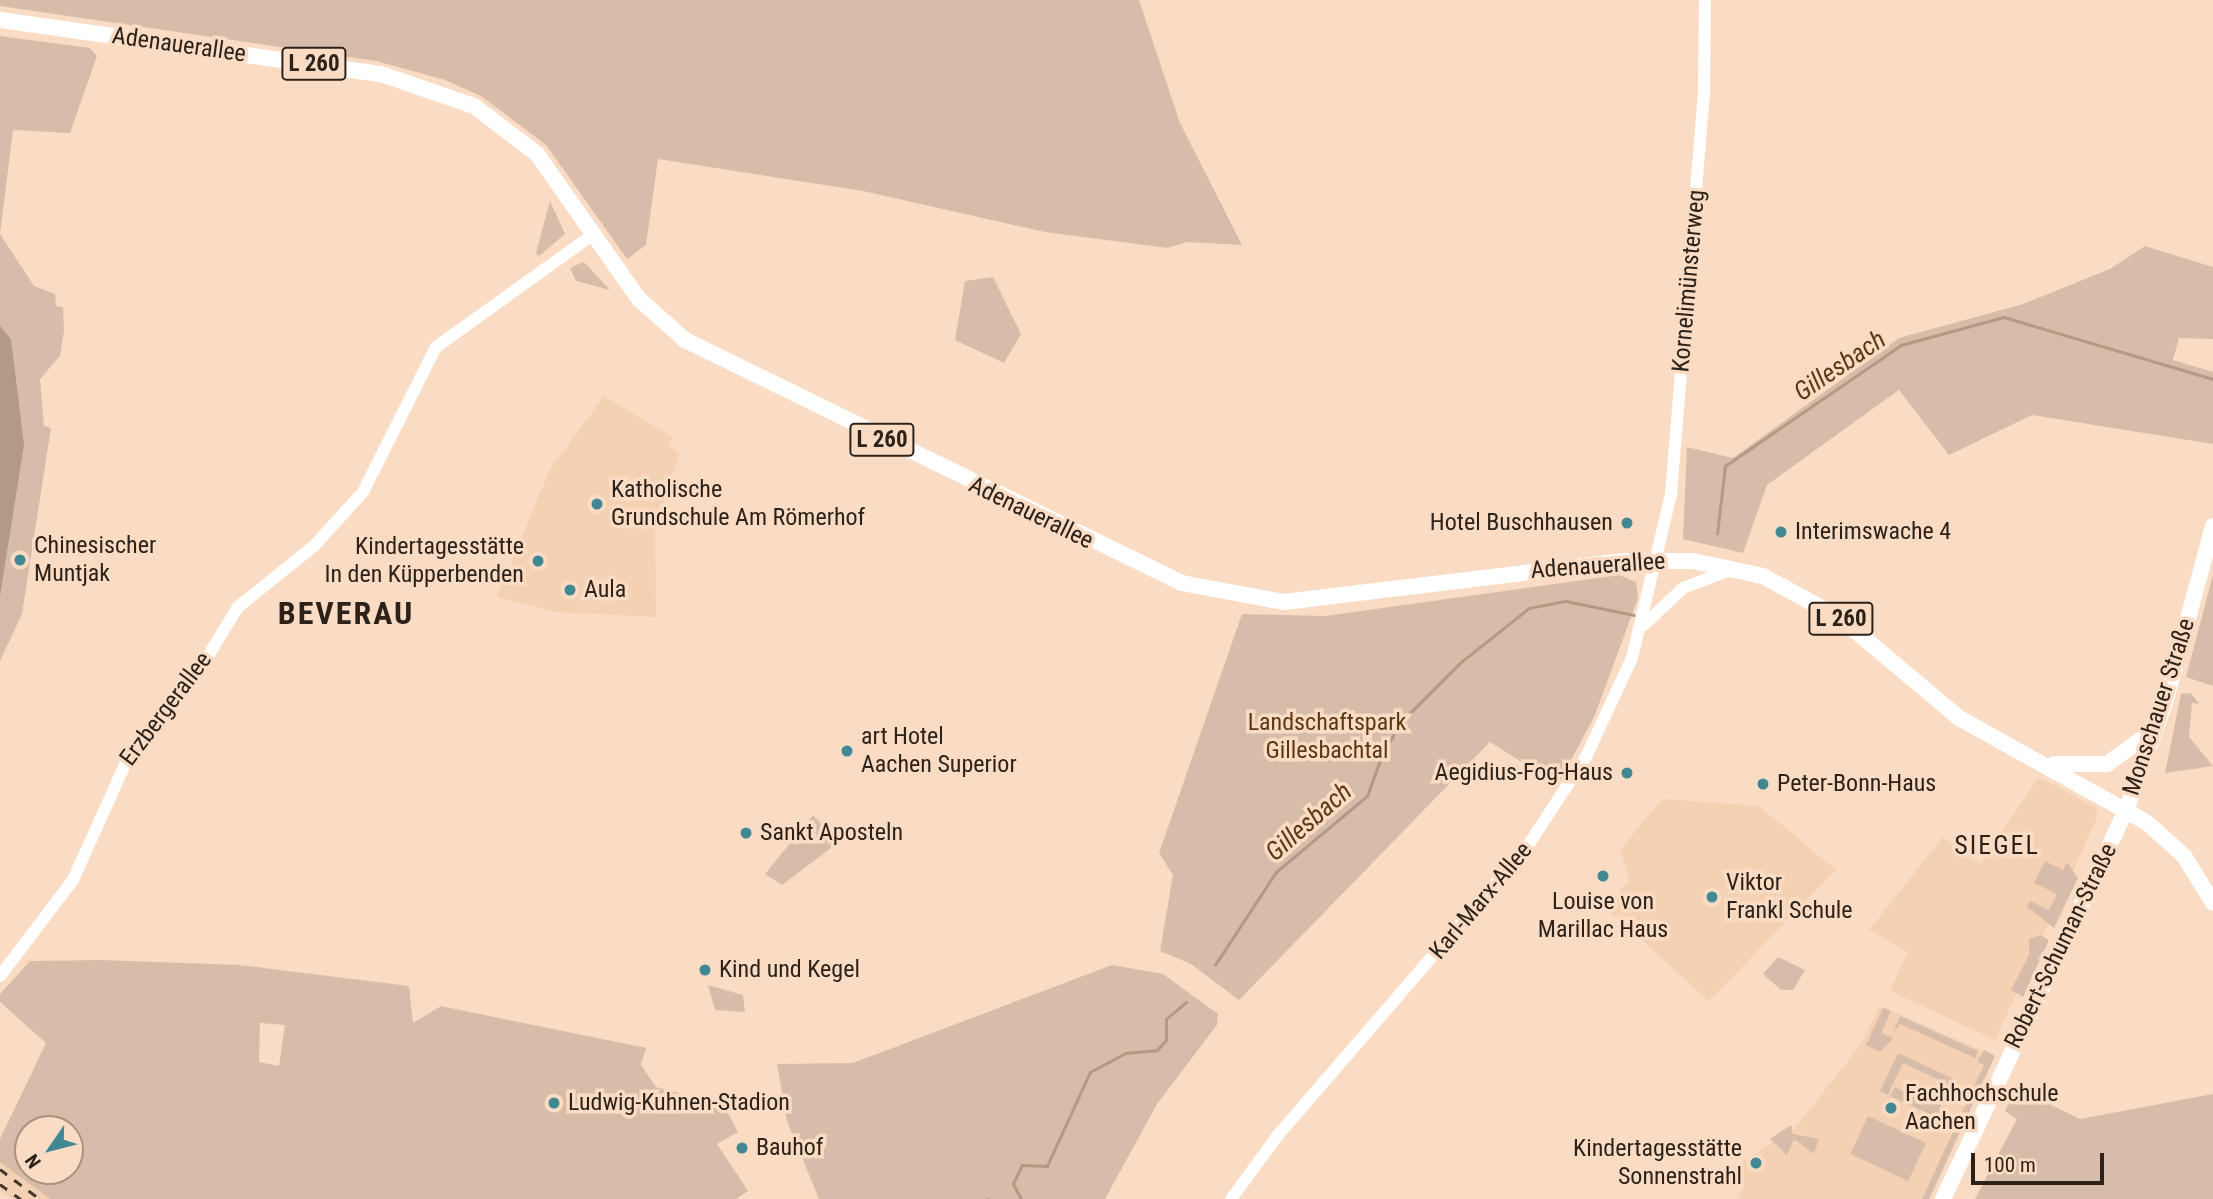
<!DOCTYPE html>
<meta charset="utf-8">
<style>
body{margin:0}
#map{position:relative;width:2213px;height:1199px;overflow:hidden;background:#fadcc4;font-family:"Roboto Condensed",sans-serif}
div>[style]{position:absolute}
.built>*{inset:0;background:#f5d1b4}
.green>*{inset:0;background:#d7bda9;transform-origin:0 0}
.water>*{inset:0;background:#b39a86}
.stream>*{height:2.5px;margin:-1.25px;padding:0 1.25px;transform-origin:1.25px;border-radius:1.25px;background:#b39a86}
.minor>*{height:12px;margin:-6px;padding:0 6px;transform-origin:6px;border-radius:6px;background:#fff}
.major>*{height:16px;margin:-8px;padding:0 8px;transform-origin:8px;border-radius:8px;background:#fff}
.rail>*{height:2.5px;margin-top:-1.25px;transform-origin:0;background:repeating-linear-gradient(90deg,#44372c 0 9px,transparent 0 18px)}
.dots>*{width:19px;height:19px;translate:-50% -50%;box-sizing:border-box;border:4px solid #fadcc4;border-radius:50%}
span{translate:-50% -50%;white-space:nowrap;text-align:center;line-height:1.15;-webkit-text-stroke:7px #fadcc4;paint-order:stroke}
.shield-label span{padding:2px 5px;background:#fadcc4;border:2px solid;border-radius:5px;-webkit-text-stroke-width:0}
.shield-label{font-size:23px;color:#2d2219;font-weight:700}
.street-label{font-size:24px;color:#2d2219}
.poi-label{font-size:24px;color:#2d2219}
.left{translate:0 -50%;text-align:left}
.right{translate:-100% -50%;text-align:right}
.park-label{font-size:24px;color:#5c3714}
.water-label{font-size:26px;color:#5e3916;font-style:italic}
.neighbourhood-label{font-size:26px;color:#2d2219;letter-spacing:2px}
.district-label{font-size:32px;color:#2d2219;font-weight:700;letter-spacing:2px}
.north{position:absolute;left:14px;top:1115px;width:70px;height:70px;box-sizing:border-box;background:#fadcc4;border:2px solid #a89280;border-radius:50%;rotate:235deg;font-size:19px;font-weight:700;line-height:28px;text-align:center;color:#2d2219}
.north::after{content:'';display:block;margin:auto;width:24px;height:32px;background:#428794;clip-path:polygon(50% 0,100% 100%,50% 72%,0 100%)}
.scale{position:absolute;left:1971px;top:1153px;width:133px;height:32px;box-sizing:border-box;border:4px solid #2d2219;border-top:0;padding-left:9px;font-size:21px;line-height:24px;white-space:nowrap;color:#2d2219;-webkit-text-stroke:5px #fadcc4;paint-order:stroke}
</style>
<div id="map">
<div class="built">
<div style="clip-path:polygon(604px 396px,673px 437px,668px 445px,680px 453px,655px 528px,656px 617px,555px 612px,497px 597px,549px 471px)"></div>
<div style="clip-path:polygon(2039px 777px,2095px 807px,2098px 816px,1995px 1040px,1890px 991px,1908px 952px,1869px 930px,1943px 837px,1980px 864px)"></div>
<div style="clip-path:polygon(1662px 799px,1759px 806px,1836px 870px,1709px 1001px,1605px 907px,1630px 880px,1620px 850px)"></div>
<div style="clip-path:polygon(1880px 1006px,1995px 1056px,1930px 1199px,1738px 1199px,1744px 1185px,1723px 1174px,1796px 1127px,1861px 1044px)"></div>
<div style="clip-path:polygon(0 1162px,22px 1176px,50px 1199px,12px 1199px,0 1191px)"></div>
</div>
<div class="green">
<div style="clip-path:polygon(0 0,1139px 0,1180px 123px,1242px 245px,1188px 242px,1167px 248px,1045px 232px,863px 191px,658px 159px,646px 245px,627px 259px,546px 145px,481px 96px,445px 80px,376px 61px,0 6px)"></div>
<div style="clip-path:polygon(0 36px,90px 48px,97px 56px,70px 133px,13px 130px,0 234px,34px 286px,55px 294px,56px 306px,63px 307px,64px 331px,60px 356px,40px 379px,44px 426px,51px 428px,22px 614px,0 661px)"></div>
<div style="clip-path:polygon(550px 201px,565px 234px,539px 256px,536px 253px)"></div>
<div style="clip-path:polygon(2145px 246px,2213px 267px,2213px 339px,2179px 338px,2173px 360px,2213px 372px,2213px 444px,2032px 415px,1949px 455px,1899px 390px,1767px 485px,1743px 553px,1683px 539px,1687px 447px,1733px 458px,1899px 338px,2023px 304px,2110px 269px)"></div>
<div style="clip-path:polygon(583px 262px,586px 264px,610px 290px,576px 281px,570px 268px)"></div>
<div style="clip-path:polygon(993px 277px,1021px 334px,1004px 363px,955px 340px,965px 281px)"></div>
<div style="clip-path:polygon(1619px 575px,1636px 582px,1638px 598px,1595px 715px,1558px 785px,1490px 742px,1239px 1000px,1191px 964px,1160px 951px,1173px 875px,1159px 853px,1242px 614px,1325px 616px)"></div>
<div style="clip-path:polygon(2213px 575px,2213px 686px,2186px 677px)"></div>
<div style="clip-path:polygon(2191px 693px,2199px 704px,2192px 703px,2189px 737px,2213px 766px,2165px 773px,2181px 694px)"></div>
<div style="clip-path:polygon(813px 815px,839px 842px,782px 885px,765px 874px)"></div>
<div style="clip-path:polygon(2045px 861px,2063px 870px,2067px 862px,2078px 878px,2054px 928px,2027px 907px,2030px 901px,2049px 910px,2057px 894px,2034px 883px)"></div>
<div style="clip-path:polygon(2040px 935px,2049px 940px,2023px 997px,2011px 990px,2029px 955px,2029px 939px)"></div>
<div style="clip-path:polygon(1778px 957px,1805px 970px,1793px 990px,1781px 990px,1763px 974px)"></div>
<div style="clip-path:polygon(evenodd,101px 960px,239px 965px,409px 986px,413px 1023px,441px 1006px,646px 1048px,641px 1065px,656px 1087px,723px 1104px,738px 1132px,717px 1144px,748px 1191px,736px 1199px,50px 1199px,0 1162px,0 1139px,46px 1043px,0 1002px,0 994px,30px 961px,101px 960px,260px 1023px,285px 1025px,279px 1066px,259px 1062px,260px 1023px,101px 960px,70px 1129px,70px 1171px,28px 1171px,28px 1129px,70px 1129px)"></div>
<div style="clip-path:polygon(1112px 965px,1163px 974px,1218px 1014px,1217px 1025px,1157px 1104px,1105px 1199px,819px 1199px,787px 1121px,777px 1064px,853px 1063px)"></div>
<div style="clip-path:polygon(708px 985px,743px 995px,745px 1012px,715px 1010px)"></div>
<div style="clip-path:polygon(1883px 1008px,1891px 1011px,1881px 1033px,1893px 1038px,1880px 1052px,1866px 1045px)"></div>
<div style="clip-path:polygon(1900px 1016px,1978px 1051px,1975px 1058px,1900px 1024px,1893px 1033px)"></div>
<div style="clip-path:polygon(1984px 1050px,1995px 1056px,1929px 1199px,1922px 1199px,1984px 1065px,1977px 1062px)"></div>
<div style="clip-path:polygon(1898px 1053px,1956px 1080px,1955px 1080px,1950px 1085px,1903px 1063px,1888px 1095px,1880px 1091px)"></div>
<div style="clip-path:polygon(1895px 1087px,1930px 1105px,1934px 1097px,1942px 1101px,1938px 1118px,1890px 1096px)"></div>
<div style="clip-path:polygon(2016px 1088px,2080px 1119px,2213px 1094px,2213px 1199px,1975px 1199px,2017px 1119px,2005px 1111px)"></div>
<div style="left:1868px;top:1116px;width:64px;height:42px;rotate:25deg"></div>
<div style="clip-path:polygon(1791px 1125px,1793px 1134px,1819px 1139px,1814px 1154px,1794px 1139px,1787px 1155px,1770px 1139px)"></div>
</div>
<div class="water">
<div style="clip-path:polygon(0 326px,11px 339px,24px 445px,0 596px)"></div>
</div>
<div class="stream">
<div style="left:1717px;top:534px;width:68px;rotate:-83.3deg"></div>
<div style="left:1725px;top:466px;width:214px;rotate:-34.5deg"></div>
<div style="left:1901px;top:345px;width:107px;rotate:-15.2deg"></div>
<div style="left:2004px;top:317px;width:218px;rotate:16.5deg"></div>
<div style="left:1215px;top:965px;width:111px;rotate:-56.7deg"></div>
<div style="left:1276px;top:872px;width:119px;rotate:-39.9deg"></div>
<div style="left:1367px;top:796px;width:47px;rotate:-70deg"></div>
<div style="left:1383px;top:752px;width:39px;rotate:-58deg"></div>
<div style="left:1404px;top:719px;width:79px;rotate:-45deg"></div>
<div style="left:1460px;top:663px;width:88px;rotate:-38.6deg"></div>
<div style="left:1529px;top:608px;width:38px;rotate:-11deg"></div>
<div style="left:1566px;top:601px;width:69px;rotate:11.6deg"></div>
<div style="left:988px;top:1199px;width:1px"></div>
<div style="left:1021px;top:1199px;width:17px;rotate:-118deg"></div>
<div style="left:1013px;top:1184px;width:21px;rotate:-65deg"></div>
<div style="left:1022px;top:1165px;width:25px;rotate:2deg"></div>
<div style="left:1047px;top:1166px;width:103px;rotate:-65.4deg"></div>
<div style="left:1090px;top:1072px;width:40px;rotate:-28deg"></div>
<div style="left:1125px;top:1053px;width:32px;rotate:-5deg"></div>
<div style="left:1157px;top:1050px;width:13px;rotate:-48deg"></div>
<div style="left:1166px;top:1040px;width:21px;rotate:-90deg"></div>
<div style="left:1166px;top:1019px;width:26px;rotate:-40deg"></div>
</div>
<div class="minor">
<div style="left:1644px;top:625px;width:54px;rotate:-43.5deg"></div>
<div style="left:1683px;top:588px;width:50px;rotate:-21deg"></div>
<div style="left:0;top:976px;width:121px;rotate:-52.8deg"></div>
<div style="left:73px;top:880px;width:141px;rotate:-65.8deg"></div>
<div style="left:131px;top:751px;width:90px;rotate:-48.2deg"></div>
<div style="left:191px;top:684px;width:90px;rotate:-58.6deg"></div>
<div style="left:238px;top:607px;width:97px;rotate:-38.8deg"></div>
<div style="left:314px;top:546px;width:73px;rotate:-47.8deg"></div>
<div style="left:363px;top:492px;width:162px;rotate:-63.3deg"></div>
<div style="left:436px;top:347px;width:194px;rotate:-35.6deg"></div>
<div style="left:1231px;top:1199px;width:81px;rotate:-53.6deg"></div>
<div style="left:1279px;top:1134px;width:379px;rotate:-49.2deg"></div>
<div style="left:1527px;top:847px;width:108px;rotate:-56.8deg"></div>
<div style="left:1586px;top:757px;width:109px;rotate:-65.1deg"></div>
<div style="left:1632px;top:658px;width:169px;rotate:-76.6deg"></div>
<div style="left:1671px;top:494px;width:406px;rotate:-85.3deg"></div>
<div style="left:1704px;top:89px;width:89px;rotate:-89.4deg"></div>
</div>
<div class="major">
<div style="left:0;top:20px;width:385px;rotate:8.1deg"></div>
<div style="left:381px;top:74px;width:98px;rotate:19deg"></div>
<div style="left:474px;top:106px;width:79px;rotate:37.3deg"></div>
<div style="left:537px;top:154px;width:177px;rotate:54.9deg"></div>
<div style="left:639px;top:299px;width:62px;rotate:41.7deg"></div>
<div style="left:685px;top:340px;width:553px;rotate:26.06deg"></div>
<div style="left:1182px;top:583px;width:104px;rotate:10.6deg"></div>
<div style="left:1284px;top:602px;width:340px;rotate:-6.9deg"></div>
<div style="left:1622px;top:561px;width:71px"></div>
<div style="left:1693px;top:561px;width:72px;rotate:12.1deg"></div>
<div style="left:1763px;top:576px;width:88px;rotate:28.6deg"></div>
<div style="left:1840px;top:618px;width:155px;rotate:40deg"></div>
<div style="left:1959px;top:718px;width:214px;rotate:29.1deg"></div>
<div style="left:2146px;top:822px;width:51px;rotate:41.8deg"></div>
<div style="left:2184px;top:856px;width:55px;rotate:58.3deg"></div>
<div style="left:2054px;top:764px;width:53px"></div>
<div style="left:2107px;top:764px;width:57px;rotate:-35.7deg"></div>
<div style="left:1943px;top:1199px;width:432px;rotate:-64.8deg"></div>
<div style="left:2127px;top:808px;width:115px;rotate:-70.1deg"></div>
<div style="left:2166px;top:700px;width:180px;rotate:-74.9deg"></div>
</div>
<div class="rail">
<div style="left:0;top:1169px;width:50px;rotate:36.9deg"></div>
<div style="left:0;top:1184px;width:26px;rotate:36deg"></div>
</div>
<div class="dots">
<div style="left:597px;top:504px;background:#428794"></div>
<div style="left:1627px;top:523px;background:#428794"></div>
<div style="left:1781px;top:532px;background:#428794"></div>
<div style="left:20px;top:560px;background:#428794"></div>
<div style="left:538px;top:561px;background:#428794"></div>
<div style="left:570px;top:590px;background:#428794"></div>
<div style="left:847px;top:751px;background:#428794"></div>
<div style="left:1627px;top:773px;background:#428794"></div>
<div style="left:1763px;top:784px;background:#428794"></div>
<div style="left:746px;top:833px;background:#428794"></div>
<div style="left:1603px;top:876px;background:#428794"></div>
<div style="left:1712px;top:897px;background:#428794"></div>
<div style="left:705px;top:970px;background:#428794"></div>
<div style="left:554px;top:1103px;background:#428794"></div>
<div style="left:1891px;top:1108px;background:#428794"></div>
<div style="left:742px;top:1148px;background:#428794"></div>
<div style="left:1756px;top:1163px;background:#428794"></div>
</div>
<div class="shield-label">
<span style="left:314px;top:64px">L 260</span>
<span style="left:882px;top:440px">L 260</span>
<span style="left:1841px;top:619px">L 260</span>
</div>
<div class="street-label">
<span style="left:179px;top:45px;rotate:8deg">Adenauerallee</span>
<span style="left:1689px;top:281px;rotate:-85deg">Kornelimünsterweg</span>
<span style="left:1031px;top:513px;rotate:26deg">Adenauerallee</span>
<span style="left:1598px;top:566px;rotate:-4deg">Adenauerallee</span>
<span style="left:2159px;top:707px;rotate:-72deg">Monschauer Straße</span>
<span style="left:166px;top:709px;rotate:-53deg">Erzbergerallee</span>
<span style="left:1481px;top:901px;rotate:-50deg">Karl-Marx-Allee</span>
<span style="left:2061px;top:946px;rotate:-64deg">Robert-Schuman-Straße</span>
</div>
<div class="poi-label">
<span class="left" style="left:611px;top:504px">Katholische<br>Grundschule Am Römerhof</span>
<span class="right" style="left:1613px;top:523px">Hotel Buschhausen</span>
<span class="left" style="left:1795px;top:532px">Interimswache 4</span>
<span class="left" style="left:34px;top:560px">Chinesischer<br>Muntjak</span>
<span class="right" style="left:524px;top:561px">Kindertagesstätte<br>In den Küpperbenden</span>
<span class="left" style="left:584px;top:590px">Aula</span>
<span class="left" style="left:861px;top:751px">art Hotel<br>Aachen Superior</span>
<span class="right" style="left:1613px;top:773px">Aegidius-Fog-Haus</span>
<span class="left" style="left:1777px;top:784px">Peter-Bonn-Haus</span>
<span class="left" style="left:760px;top:833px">Sankt Aposteln</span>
<span class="left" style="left:1726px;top:897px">Viktor<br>Frankl Schule</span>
<span style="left:1603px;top:916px">Louise von<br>Marillac Haus</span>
<span class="left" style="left:719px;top:970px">Kind und Kegel</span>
<span class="left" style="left:1905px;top:1108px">Fachhochschule<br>Aachen</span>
<span class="left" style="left:568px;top:1103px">Ludwig-Kuhnen-Stadion</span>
<span class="left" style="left:756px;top:1148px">Bauhof</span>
<span class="right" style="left:1742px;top:1163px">Kindertagesstätte<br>Sonnenstrahl</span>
</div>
<div class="park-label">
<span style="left:1327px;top:737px">Landschaftspark<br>Gillesbachtal</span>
</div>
<div class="water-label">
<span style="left:1840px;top:366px;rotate:-34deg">Gillesbach</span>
<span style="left:1309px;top:822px;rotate:-41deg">Gillesbach</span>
</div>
<div class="neighbourhood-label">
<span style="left:1997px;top:846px">SIEGEL</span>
</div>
<div class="district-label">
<span style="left:346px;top:613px">BEVERAU</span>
</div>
<div class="north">N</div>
<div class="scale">100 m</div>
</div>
